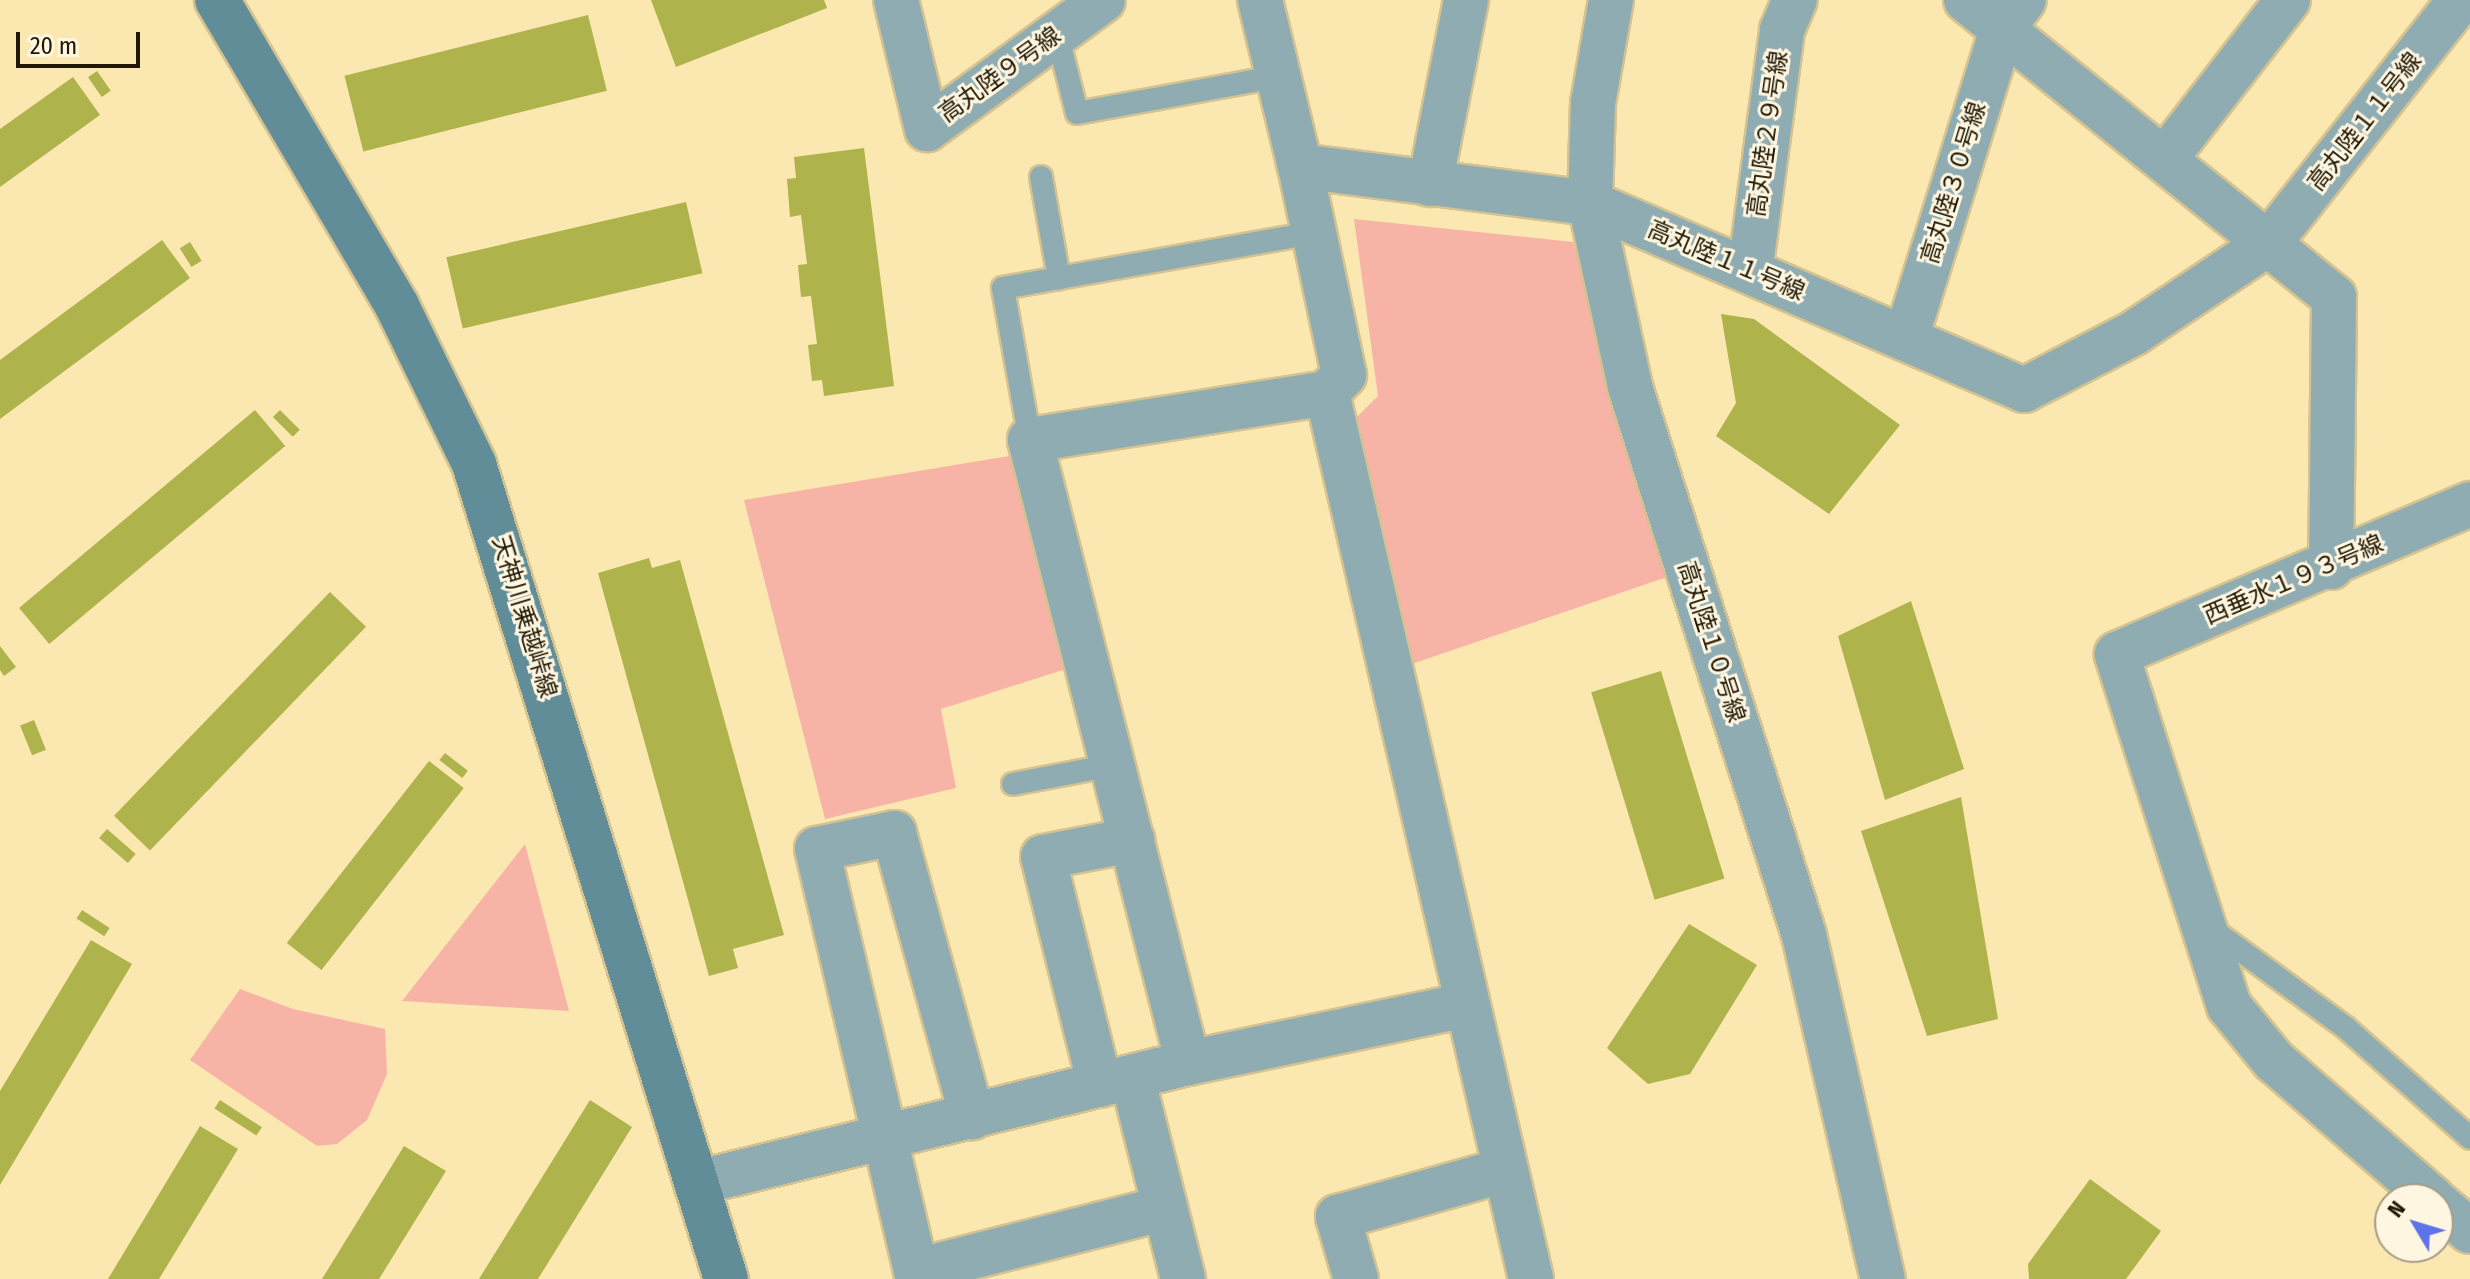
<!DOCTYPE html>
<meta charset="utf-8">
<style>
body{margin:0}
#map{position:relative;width:2470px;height:1279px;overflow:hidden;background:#fbe8b0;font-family:"Fira Sans Condensed","Noto Sans JP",sans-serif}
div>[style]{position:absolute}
.green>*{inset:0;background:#f7b4a6}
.building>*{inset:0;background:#aeb34b;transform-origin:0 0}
.roads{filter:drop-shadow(2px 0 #d4c391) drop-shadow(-2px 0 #d4c391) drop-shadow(0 2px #d4c391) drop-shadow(0 -2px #d4c391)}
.lane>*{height:22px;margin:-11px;padding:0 11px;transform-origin:11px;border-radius:11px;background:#8eacb2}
.street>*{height:44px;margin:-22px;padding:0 22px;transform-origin:22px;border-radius:22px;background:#8eacb2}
.secondary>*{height:44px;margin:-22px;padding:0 22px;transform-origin:22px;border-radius:22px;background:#608d97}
span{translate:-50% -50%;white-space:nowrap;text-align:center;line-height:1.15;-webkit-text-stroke:6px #fef6e0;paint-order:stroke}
.street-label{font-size:24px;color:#201803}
.north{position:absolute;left:2374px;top:1183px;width:80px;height:80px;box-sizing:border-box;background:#fef6e0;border:2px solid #a59d88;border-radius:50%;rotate:308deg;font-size:22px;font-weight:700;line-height:32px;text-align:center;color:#201803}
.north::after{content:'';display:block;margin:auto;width:28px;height:36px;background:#5c73ea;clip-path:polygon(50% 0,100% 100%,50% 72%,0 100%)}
.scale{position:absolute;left:16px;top:32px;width:124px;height:36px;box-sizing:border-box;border:4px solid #201803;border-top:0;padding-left:10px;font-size:24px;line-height:28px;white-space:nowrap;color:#201803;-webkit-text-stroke:6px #fef6e0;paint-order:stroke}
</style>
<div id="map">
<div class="green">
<div style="clip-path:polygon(1354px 219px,1573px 242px,1670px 576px,1406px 666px,1347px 427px,1378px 396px)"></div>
<div style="clip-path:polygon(1009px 456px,1025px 466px,1072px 667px,941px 709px,956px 788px,825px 819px,744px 500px)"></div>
<div style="clip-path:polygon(525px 844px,569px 1011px,402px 1001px)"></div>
<div style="clip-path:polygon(240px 989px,293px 1009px,385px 1029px,387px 1074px,367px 1120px,337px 1144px,317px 1146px,190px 1060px)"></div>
</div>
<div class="building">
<div style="clip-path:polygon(651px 0,824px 0,827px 8px,676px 67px)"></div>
<div style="left:588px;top:15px;width:78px;height:251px;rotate:76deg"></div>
<div style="left:97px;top:71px;width:24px;height:11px;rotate:55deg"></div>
<div style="clip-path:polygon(73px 77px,100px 115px,0 187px,0 129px)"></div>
<div style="clip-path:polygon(864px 148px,894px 386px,824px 396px,822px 380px,812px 381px,808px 345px,817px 344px,811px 296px,801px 297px,798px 265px,807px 264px,801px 215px,790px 217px,787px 179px,796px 178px,794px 157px)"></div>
<div style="left:686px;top:202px;width:73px;height:246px;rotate:77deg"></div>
<div style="clip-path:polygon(162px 240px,190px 278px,0 419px,0 360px)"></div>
<div style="left:190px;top:242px;width:22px;height:12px;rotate:58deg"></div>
<div style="clip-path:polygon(1721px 314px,1754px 319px,1900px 425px,1829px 514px,1716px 436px,1736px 403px)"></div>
<div style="left:255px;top:410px;width:47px;height:308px;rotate:50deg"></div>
<div style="left:280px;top:410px;width:28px;height:10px;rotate:45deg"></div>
<div style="clip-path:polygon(649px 558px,652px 568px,680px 560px,784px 935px,733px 949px,738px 968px,709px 976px,598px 573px)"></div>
<div style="left:330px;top:592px;width:50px;height:311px;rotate:44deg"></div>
<div style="clip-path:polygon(1911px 601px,1964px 769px,1885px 800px,1838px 636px)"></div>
<div style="clip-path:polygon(0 646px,16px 667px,4px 676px,0 670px)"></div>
<div style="left:1661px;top:671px;width:217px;height:73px;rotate:73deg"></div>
<div style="left:34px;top:720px;width:32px;height:15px;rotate:68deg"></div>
<div style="left:445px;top:753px;width:29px;height:9px;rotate:38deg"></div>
<div style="left:429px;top:761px;width:44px;height:231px;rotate:38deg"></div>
<div style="clip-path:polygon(1961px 797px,1998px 1019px,1927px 1036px,1861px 831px)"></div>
<div style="left:107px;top:829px;width:38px;height:12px;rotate:41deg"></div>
<div style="left:82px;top:910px;width:33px;height:10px;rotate:33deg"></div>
<div style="clip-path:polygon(1689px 924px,1757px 965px,1690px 1074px,1648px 1084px,1607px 1048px)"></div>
<div style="clip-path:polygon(91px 940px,132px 964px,0 1185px,0 1091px)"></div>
<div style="left:220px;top:1100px;width:50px;height:10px;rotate:33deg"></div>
<div style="clip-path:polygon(590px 1100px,632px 1127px,538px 1279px,479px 1279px)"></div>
<div style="clip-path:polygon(200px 1126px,238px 1149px,159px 1279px,108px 1279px)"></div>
<div style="clip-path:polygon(404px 1146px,446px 1171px,379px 1279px,322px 1279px)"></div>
<div style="clip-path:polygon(2090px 1179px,2161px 1231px,2126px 1279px,2029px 1279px,2028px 1264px)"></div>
</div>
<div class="roads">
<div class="lane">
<div style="left:1057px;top:34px;width:81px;rotate:75.8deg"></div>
<div style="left:1077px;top:113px;width:206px;rotate:-10.3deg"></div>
<div style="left:1041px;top:177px;width:103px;rotate:79.9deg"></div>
<div style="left:1030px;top:440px;width:154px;rotate:-100.1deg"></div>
<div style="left:1003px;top:288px;width:318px;rotate:-10.1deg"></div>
<div style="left:1013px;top:784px;width:102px;rotate:-10.8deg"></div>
<div style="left:2210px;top:928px;width:167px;rotate:36.3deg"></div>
<div style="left:2345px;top:1027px;width:167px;rotate:41.6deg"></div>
</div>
<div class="street">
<div style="left:896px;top:0;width:133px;rotate:76.5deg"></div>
<div style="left:927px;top:129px;width:218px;rotate:-36.2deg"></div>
<div style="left:1260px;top:0;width:171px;rotate:76.5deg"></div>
<div style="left:1300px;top:166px;width:292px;rotate:7.3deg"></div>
<div style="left:1590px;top:203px;width:473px;rotate:23.3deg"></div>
<div style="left:2024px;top:390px;width:124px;rotate:-27.4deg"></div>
<div style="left:2134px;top:333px;width:162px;rotate:-33.7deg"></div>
<div style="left:2269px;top:243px;width:309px;rotate:-51.8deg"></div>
<div style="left:1611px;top:0;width:105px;rotate:99.9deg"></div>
<div style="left:1593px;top:103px;width:100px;rotate:91.7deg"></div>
<div style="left:1590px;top:203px;width:188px;rotate:77.7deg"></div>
<div style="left:1630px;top:387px;width:575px;rotate:72.38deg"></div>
<div style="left:1804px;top:935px;width:353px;rotate:77.1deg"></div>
<div style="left:1966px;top:0;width:473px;rotate:38.9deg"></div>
<div style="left:2334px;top:297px;width:270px;rotate:90.6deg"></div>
<div style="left:2165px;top:159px;width:201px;rotate:-52.3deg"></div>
<div style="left:1430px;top:184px;width:187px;rotate:-78.9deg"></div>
<div style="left:1750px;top:271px;width:243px;rotate:-82.4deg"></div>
<div style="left:1782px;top:30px;width:33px;rotate:-67deg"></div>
<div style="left:1906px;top:338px;width:324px;rotate:-72.7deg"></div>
<div style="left:2002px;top:29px;width:36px;rotate:-53deg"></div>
<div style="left:1327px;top:393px;width:909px;rotate:77.03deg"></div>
<div style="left:1188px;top:1063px;width:643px;rotate:-104.23deg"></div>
<div style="left:1030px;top:440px;width:301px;rotate:-9deg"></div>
<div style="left:1327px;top:393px;width:25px;rotate:-47deg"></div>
<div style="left:1344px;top:375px;width:214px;rotate:-101.9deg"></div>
<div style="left:1132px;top:1077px;width:208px;rotate:75.8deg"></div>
<div style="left:1100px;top:1085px;width:235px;rotate:-104deg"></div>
<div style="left:1043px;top:857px;width:91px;rotate:-10.8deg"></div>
<div style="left:696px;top:1183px;width:506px;rotate:-13.71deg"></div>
<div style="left:1188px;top:1063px;width:284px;rotate:-11.8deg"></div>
<div style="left:2433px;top:1199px;width:211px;rotate:-139deg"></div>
<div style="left:2274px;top:1061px;width:71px;rotate:-129.3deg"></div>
<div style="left:2229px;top:1006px;width:369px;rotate:-107.7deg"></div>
<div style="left:2117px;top:654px;width:384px;rotate:-23deg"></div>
<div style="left:2438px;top:1204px;width:42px;rotate:40.2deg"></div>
<div style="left:916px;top:1271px;width:257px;rotate:-14.2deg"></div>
<div style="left:918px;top:1279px;width:442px;rotate:-103.2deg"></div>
<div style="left:817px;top:849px;width:79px;rotate:-11.7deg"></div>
<div style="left:894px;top:833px;width:295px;rotate:74.6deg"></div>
<div style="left:1356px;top:1279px;width:65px;rotate:-106.2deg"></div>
<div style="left:1338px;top:1217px;width:173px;rotate:-15.7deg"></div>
</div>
<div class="secondary">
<div style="left:217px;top:0;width:355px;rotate:59.5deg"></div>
<div style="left:397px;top:306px;width:176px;rotate:64deg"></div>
<div style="left:474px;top:464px;width:853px;rotate:72.82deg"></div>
</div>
</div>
<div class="street-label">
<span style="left:1000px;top:75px;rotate:-36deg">高丸陸９号線</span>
<span style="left:2365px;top:122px;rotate:-52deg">高丸陸１１号線</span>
<span style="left:1768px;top:134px;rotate:-82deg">高丸陸２９号線</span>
<span style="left:1954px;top:183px;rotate:-73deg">高丸陸３０号線</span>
<span style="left:1726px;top:261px;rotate:23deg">高丸陸１１号線</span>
<span style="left:2294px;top:580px;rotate:-23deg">西垂水１９３号線</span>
<span style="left:524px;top:617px;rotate:73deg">天神川乗越峠線</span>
<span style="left:1711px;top:642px;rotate:72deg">高丸陸１０号線</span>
</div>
<div class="north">N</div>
<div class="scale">20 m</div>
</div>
